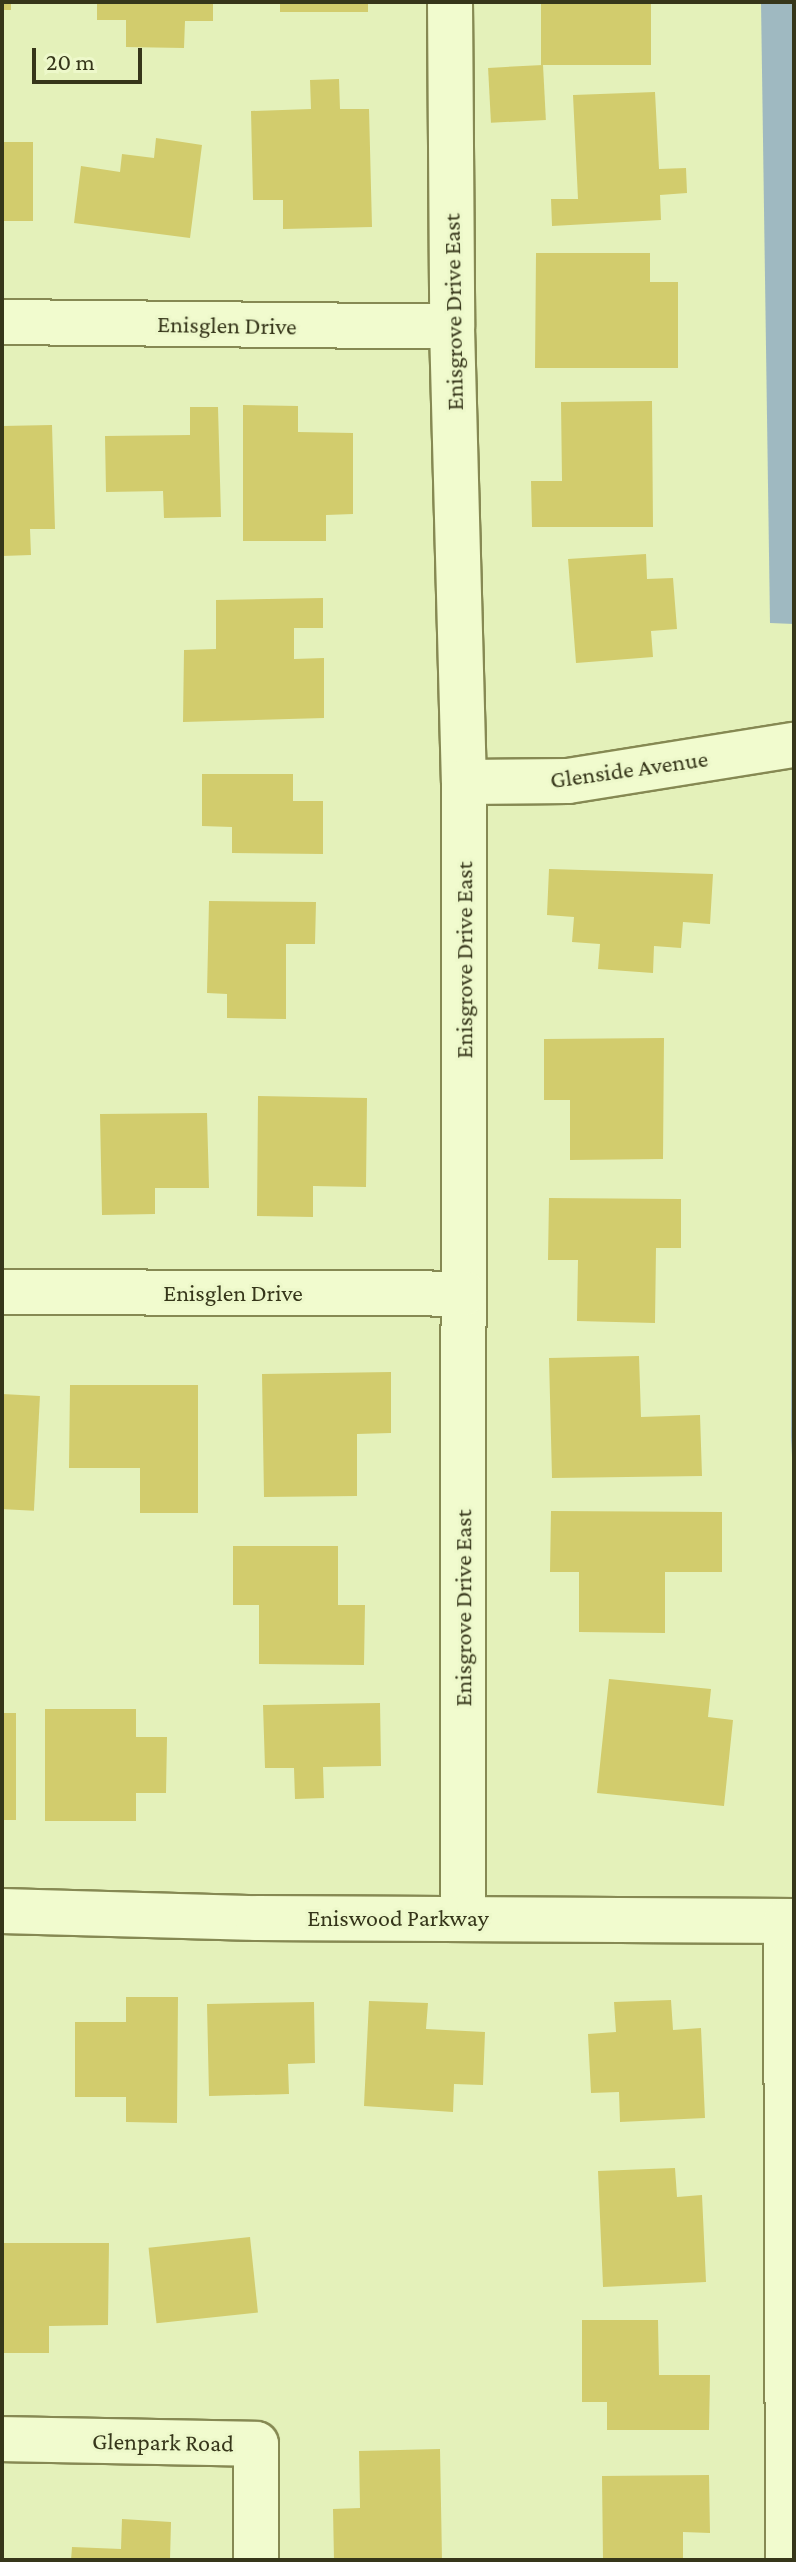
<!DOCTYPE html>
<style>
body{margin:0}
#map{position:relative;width:796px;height:2562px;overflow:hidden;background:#e4f1ba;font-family:"Crimson Pro",serif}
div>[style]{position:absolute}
.water>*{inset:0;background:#9fb9c1}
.building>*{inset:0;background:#d2cc6d;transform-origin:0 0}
.roads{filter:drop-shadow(2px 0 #868953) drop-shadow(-2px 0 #868953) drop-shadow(0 2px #868953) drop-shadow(0 -2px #868953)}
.minor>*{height:44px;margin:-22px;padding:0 22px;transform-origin:22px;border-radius:22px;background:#f1fbce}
span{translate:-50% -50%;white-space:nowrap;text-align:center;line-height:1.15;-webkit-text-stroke:6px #edf8ca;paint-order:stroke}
.street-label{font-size:24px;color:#36361a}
.frame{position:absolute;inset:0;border:4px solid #36361a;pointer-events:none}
.scale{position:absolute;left:32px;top:48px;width:110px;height:36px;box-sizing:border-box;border:4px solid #36361a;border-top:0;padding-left:10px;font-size:24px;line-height:28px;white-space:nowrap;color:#36361a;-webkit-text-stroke:6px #edf8ca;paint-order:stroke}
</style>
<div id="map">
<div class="water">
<div style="clip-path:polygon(761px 2px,794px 2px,794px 624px,770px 623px)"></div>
<div style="clip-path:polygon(793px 842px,794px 842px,794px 1496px,791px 1437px)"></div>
</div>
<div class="building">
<div style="left:2px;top:2px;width:9px;height:8px"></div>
<div style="clip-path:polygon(97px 2px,213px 2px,213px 21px,185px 21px,184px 48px,126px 47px,126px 20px,97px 20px)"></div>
<div style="left:280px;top:2px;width:88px;height:10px"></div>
<div style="left:541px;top:2px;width:110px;height:63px"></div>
<div style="left:543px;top:65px;width:55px;height:55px;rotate:87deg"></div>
<div style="clip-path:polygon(339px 79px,340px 109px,369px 109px,372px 227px,283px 229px,283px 200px,253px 200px,251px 111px,311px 109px,310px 80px)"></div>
<div style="clip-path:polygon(655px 92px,659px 169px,686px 168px,687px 193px,660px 195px,661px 220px,552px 226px,551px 199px,578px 199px,573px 95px)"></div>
<div style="clip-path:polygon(156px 138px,202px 145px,190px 238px,74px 223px,81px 166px,120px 172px,122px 154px,154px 158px)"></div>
<div style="left:2px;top:142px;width:31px;height:79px"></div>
<div style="clip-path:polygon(536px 253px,650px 253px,650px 282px,678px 282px,678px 368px,535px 368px)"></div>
<div style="clip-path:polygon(652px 401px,653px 527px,532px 527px,531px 481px,562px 481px,561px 402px)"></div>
<div style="clip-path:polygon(243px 405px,298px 406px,298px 432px,353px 433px,353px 514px,326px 515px,326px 541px,243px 541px)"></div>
<div style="clip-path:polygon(190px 407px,218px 407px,221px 517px,164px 518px,163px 491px,106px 492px,105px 436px,190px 435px)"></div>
<div style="clip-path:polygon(52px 425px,55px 529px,30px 529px,31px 555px,2px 556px,2px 426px)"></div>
<div style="clip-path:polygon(646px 554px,647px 579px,673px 578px,677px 629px,651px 631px,653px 657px,576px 663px,568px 559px)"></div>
<div style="clip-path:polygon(323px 598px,323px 628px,294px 628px,294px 659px,324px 658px,324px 718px,183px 722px,184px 650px,216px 649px,216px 600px)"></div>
<div style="clip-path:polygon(202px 774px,293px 774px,293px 801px,323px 801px,323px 854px,232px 853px,232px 827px,202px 826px)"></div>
<div style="clip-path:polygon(549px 869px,713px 874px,710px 924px,683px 922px,681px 948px,654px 946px,653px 973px,598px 969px,600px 944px,572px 942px,574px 917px,547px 915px)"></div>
<div style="clip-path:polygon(209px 901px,316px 902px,315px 944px,286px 944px,286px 1019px,227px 1018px,227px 994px,207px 993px)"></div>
<div style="clip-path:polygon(664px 1038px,663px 1159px,570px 1160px,570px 1100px,544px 1100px,544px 1039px)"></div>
<div style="clip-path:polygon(258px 1096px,367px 1098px,366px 1187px,313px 1186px,313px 1217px,257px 1216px)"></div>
<div style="clip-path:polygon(207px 1113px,209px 1188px,155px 1188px,155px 1214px,102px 1215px,100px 1114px)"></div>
<div style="clip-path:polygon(549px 1198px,681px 1199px,681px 1248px,656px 1248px,655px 1323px,577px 1321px,578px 1260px,548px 1260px)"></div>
<div style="clip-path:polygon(639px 1356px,641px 1417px,700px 1415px,702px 1476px,552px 1478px,549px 1358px)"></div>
<div style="clip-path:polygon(391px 1372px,391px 1433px,357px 1434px,357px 1496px,264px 1497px,262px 1374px)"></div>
<div style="clip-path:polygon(70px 1385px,198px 1385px,198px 1513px,140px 1513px,140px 1468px,69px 1468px)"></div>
<div style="left:2px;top:1394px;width:38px;height:115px;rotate:3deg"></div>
<div style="clip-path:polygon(551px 1511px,722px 1512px,722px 1572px,665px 1572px,665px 1633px,579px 1632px,579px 1572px,550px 1572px)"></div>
<div style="clip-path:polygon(233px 1546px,338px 1546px,338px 1605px,365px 1605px,364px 1665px,259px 1664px,259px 1605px,233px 1605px)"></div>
<div style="clip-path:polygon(609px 1679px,711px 1689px,708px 1717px,733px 1720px,724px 1806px,597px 1793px)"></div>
<div style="clip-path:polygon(380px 1703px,381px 1766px,323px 1767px,324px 1798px,295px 1799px,294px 1768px,265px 1768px,263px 1705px)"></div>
<div style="clip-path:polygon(45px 1709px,136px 1709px,136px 1737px,167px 1737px,166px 1793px,136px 1793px,136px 1821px,45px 1821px)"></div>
<div style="left:2px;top:1713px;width:14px;height:107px"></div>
<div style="clip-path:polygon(126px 1997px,178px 1997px,177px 2123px,126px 2122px,126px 2097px,75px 2097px,75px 2022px,126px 2022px)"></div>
<div style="clip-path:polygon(671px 2000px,673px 2030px,701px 2028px,705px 2118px,620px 2122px,619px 2092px,591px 2093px,588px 2034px,616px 2032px,614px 2002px)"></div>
<div style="clip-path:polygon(369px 2001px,428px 2003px,426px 2029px,485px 2032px,483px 2085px,454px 2084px,453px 2112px,364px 2106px)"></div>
<div style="clip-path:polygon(314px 2002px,315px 2063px,288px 2064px,289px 2094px,209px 2096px,207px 2004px)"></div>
<div style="clip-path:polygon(675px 2168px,677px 2197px,702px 2195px,706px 2282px,603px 2287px,598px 2171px)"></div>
<div style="left:250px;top:2237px;width:76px;height:102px;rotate:84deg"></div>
<div style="clip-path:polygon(2px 2243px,109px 2243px,108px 2325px,49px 2326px,49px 2353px,2px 2353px)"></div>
<div style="clip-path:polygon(582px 2320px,658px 2320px,659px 2375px,710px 2375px,709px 2430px,607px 2430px,607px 2402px,582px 2402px)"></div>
<div style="clip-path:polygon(440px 2449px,442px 2560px,334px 2560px,333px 2509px,360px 2508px,359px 2451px)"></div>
<div style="clip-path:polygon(709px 2475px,710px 2533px,683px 2532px,683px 2560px,603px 2560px,602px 2476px)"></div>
<div style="clip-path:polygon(122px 2519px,171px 2522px,170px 2560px,71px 2560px,72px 2547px,121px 2549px)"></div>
</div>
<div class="roads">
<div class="minor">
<div style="left:450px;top:2px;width:325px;rotate:89.6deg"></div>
<div style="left:452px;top:327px;width:455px;rotate:88.5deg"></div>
<div style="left:464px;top:782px;width:1136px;rotate:90.05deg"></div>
<div style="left:2px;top:322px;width:450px;rotate:0.6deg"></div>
<div style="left:464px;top:782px;width:104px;rotate:-0.6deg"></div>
<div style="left:568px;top:781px;width:229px;rotate:-9.1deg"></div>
<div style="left:2px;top:1292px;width:462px;rotate:0.2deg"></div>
<div style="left:2px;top:1911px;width:255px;rotate:1.6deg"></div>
<div style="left:257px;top:1918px;width:537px;rotate:0.32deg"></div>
<div style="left:786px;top:1921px;width:639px;rotate:89.82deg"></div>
<div style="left:2px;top:2439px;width:254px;rotate:1.1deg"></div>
<div style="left:256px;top:2444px;width:116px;rotate:90deg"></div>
</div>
</div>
<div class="street-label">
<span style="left:453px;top:312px;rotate:-91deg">Enisgrove Drive East</span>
<span style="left:227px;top:325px;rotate:1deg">Enisglen Drive</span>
<span style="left:629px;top:769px;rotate:-8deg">Glenside Avenue</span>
<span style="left:464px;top:960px;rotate:-90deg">Enisgrove Drive East</span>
<span style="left:233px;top:1293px">Enisglen Drive</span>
<span style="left:463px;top:1608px;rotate:-90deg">Enisgrove Drive East</span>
<span style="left:398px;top:1918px">Eniswood Parkway</span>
<span style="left:163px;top:2442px;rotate:1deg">Glenpark Road</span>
</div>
<div class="frame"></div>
<div class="scale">20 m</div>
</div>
